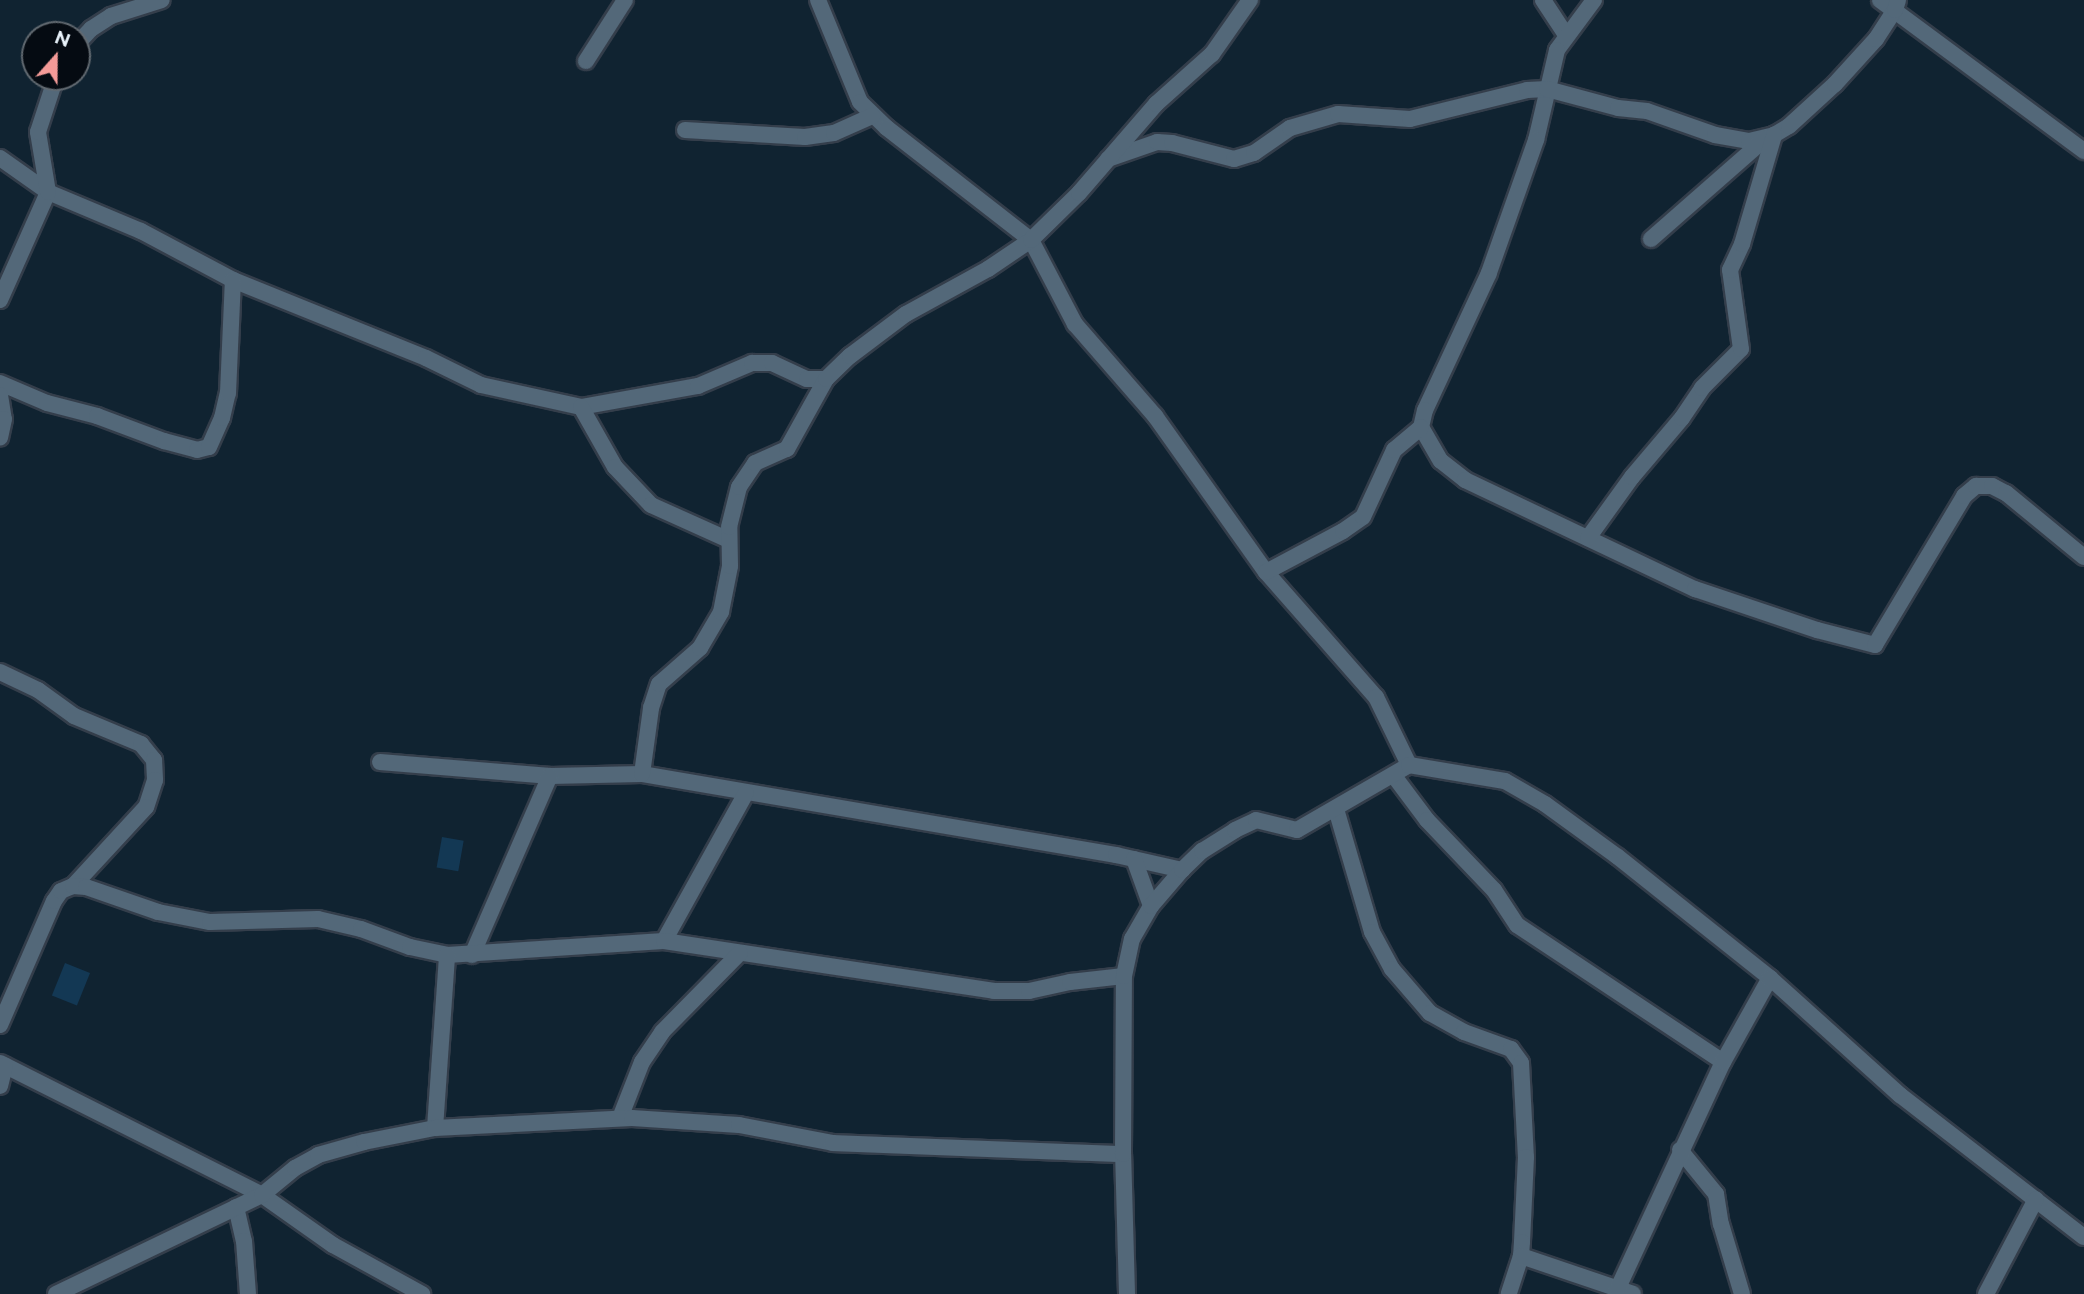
<!DOCTYPE html>
<style>
body{margin:0}
#map{position:relative;width:2084px;height:1294px;overflow:hidden;background:#102331;font-family:Raleway,sans-serif}
div>[style]{position:absolute}
.building>*{inset:0;background:#133854;transform-origin:0 0}
.roads{filter:drop-shadow(2px 0 #343e4b) drop-shadow(-2px 0 #343e4b) drop-shadow(0 2px #343e4b) drop-shadow(0 -2px #343e4b)}
.street>*{height:16px;margin:-8px;padding:0 8px;transform-origin:8px;border-radius:8px;background:#536879}
span{translate:-50% -50%;white-space:nowrap;text-align:center;line-height:1.15;-webkit-text-stroke:6px #050b12;paint-order:stroke}
.north{position:absolute;left:21px;top:21px;width:70px;height:70px;box-sizing:border-box;background:#050b12;border:2px solid #616970;border-radius:50%;rotate:21deg;font-size:19px;font-weight:700;line-height:28px;text-align:center;color:#ebf5fd}
.north::after{content:'';display:block;margin:auto;width:24px;height:32px;background:#f59b98;clip-path:polygon(50% 0,100% 100%,50% 72%,0 100%)}
</style>
<div id="map">
<div class="building">
<div style="left:442px;top:837px;width:22px;height:31px;rotate:10deg"></div>
<div style="left:65px;top:963px;width:27px;height:35px;rotate:22deg"></div>
</div>
<div class="roads">
<div class="street">
<div style="left:818px;top:0;width:110px;rotate:67.6deg"></div>
<div style="left:860px;top:102px;width:37px;rotate:44deg"></div>
<div style="left:887px;top:128px;width:182px;rotate:37.9deg"></div>
<div style="left:1031px;top:240px;width:95px;rotate:62.4deg"></div>
<div style="left:1075px;top:324px;width:122px;rotate:49deg"></div>
<div style="left:1155px;top:416px;width:191px;rotate:54.6deg"></div>
<div style="left:1266px;top:572px;width:167px;rotate:48.7deg"></div>
<div style="left:1376px;top:697px;width:76px;rotate:64.1deg"></div>
<div style="left:1543px;top:0;width:42px;rotate:56.7deg"></div>
<div style="left:1594px;top:0;width:62px;rotate:126.5deg"></div>
<div style="left:1557px;top:50px;width:92px;rotate:103.1deg"></div>
<div style="left:1536px;top:140px;width:141px;rotate:109.5deg"></div>
<div style="left:1489px;top:273px;width:151px;rotate:115deg"></div>
<div style="left:1425px;top:410px;width:17px;rotate:103deg"></div>
<div style="left:1421px;top:427px;width:39px;rotate:60deg"></div>
<div style="left:1441px;top:461px;width:31px;rotate:38deg"></div>
<div style="left:1465px;top:480px;width:255px;rotate:25.4deg"></div>
<div style="left:1695px;top:589px;width:129px;rotate:18.6deg"></div>
<div style="left:1817px;top:630px;width:60px;rotate:14.5deg"></div>
<div style="left:1875px;top:645px;width:174px;rotate:-59.1deg"></div>
<div style="left:1964px;top:496px;width:16px;rotate:-40deg"></div>
<div style="left:1976px;top:486px;width:16px"></div>
<div style="left:1992px;top:486px;width:16px;rotate:27deg"></div>
<div style="left:2006px;top:493px;width:101px;rotate:39.4deg"></div>
<div style="left:1880px;top:0;width:254px;rotate:36.5deg"></div>
<div style="left:77px;top:44px;width:21px;rotate:-47deg"></div>
<div style="left:91px;top:29px;width:24px;rotate:-33deg"></div>
<div style="left:111px;top:16px;width:53px;rotate:-17.4deg"></div>
<div style="left:586px;top:61px;width:72px;rotate:-57.4deg"></div>
<div style="left:685px;top:130px;width:120px;rotate:3.3deg"></div>
<div style="left:805px;top:137px;width:29px;rotate:-8deg"></div>
<div style="left:834px;top:133px;width:42px;rotate:-24.1deg"></div>
<div style="left:0;top:158px;width:59px;rotate:35.3deg"></div>
<div style="left:48px;top:192px;width:101px;rotate:22.8deg"></div>
<div style="left:141px;top:231px;width:104px;rotate:28deg"></div>
<div style="left:233px;top:280px;width:208px;rotate:22deg"></div>
<div style="left:426px;top:358px;width:61px;rotate:26.1deg"></div>
<div style="left:481px;top:385px;width:102px;rotate:12.4deg"></div>
<div style="left:581px;top:407px;width:119px;rotate:-10.2deg"></div>
<div style="left:698px;top:386px;width:59px;rotate:-23.1deg"></div>
<div style="left:752px;top:363px;width:20px"></div>
<div style="left:772px;top:363px;width:38px;rotate:25deg"></div>
<div style="left:807px;top:379px;width:19px"></div>
<div style="left:1108px;top:159px;width:52px;rotate:-19.1deg"></div>
<div style="left:1157px;top:142px;width:15px;rotate:4deg"></div>
<div style="left:1172px;top:143px;width:64px;rotate:14.5deg"></div>
<div style="left:1234px;top:159px;width:21px;rotate:-17deg"></div>
<div style="left:1254px;top:153px;width:44px;rotate:-34.8deg"></div>
<div style="left:1290px;top:128px;width:50px;rotate:-16.3deg"></div>
<div style="left:1338px;top:114px;width:72px;rotate:4deg"></div>
<div style="left:1410px;top:119px;width:121px;rotate:-13.9deg"></div>
<div style="left:1527px;top:90px;width:20px;rotate:-3deg"></div>
<div style="left:1547px;top:89px;width:73px;rotate:15deg"></div>
<div style="left:1618px;top:108px;width:29px;rotate:6deg"></div>
<div style="left:1647px;top:111px;width:72px;rotate:19.4deg"></div>
<div style="left:1715px;top:135px;width:35px;rotate:10deg"></div>
<div style="left:1749px;top:141px;width:26px;rotate:-13deg"></div>
<div style="left:1774px;top:135px;width:17px;rotate:-31deg"></div>
<div style="left:1789px;top:126px;width:62px;rotate:-42.4deg"></div>
<div style="left:1835px;top:84px;width:61px;rotate:-47.7deg"></div>
<div style="left:1876px;top:39px;width:35px;rotate:-57deg"></div>
<div style="left:1895px;top:10px;width:10px;rotate:-73deg"></div>
<div style="left:1651px;top:239px;width:152px;rotate:-41.3deg"></div>
<div style="left:0;top:300px;width:118px;rotate:-66deg"></div>
<div style="left:48px;top:192px;width:61px;rotate:-99.5deg"></div>
<div style="left:38px;top:132px;width:58px;rotate:-71.9deg"></div>
<div style="left:0;top:383px;width:51px;rotate:23.1deg"></div>
<div style="left:47px;top:403px;width:52px;rotate:14.6deg"></div>
<div style="left:97px;top:416px;width:72px;rotate:20.5deg"></div>
<div style="left:164px;top:441px;width:34px;rotate:15deg"></div>
<div style="left:197px;top:450px;width:12px;rotate:-14deg"></div>
<div style="left:209px;top:447px;width:32px;rotate:-66deg"></div>
<div style="left:222px;top:418px;width:26px;rotate:-77deg"></div>
<div style="left:228px;top:393px;width:113px;rotate:-87.5deg"></div>
<div style="left:0;top:395px;width:24px;rotate:81deg"></div>
<div style="left:4px;top:419px;width:19px;rotate:102deg"></div>
<div style="left:581px;top:407px;width:69px;rotate:60.5deg"></div>
<div style="left:615px;top:467px;width:52px;rotate:46.5deg"></div>
<div style="left:651px;top:505px;width:85px;rotate:24.2deg"></div>
<div style="left:1588px;top:538px;width:75px;rotate:-54.2deg"></div>
<div style="left:1632px;top:477px;width:77px;rotate:-49.7deg"></div>
<div style="left:1682px;top:418px;width:36px;rotate:-56deg"></div>
<div style="left:1702px;top:388px;width:55px;rotate:-45deg"></div>
<div style="left:1741px;top:349px;width:80px;rotate:-97.9deg"></div>
<div style="left:1730px;top:270px;width:29px;rotate:-65deg"></div>
<div style="left:1742px;top:244px;width:114px;rotate:-73.6deg"></div>
<div style="left:1266px;top:572px;width:87px;rotate:-28deg"></div>
<div style="left:1343px;top:531px;width:24px;rotate:-35deg"></div>
<div style="left:1363px;top:517px;width:74px;rotate:-65.2deg"></div>
<div style="left:1394px;top:450px;width:35px;rotate:-40deg"></div>
<div style="left:0;top:672px;width:42px;rotate:25.3deg"></div>
<div style="left:38px;top:690px;width:44px;rotate:35.8deg"></div>
<div style="left:74px;top:716px;width:73px;rotate:22.7deg"></div>
<div style="left:141px;top:744px;width:21px;rotate:51deg"></div>
<div style="left:154px;top:760px;width:20px;rotate:87deg"></div>
<div style="left:155px;top:780px;width:28px;rotate:108deg"></div>
<div style="left:146px;top:807px;width:108px;rotate:132.7deg"></div>
<div style="left:380px;top:762px;width:171px;rotate:4.7deg"></div>
<div style="left:550px;top:776px;width:92px;rotate:-1.2deg"></div>
<div style="left:642px;top:774px;width:481px;rotate:9.7deg"></div>
<div style="left:1116px;top:855px;width:68px;rotate:12.8deg"></div>
<div style="left:642px;top:774px;width:67px;rotate:-82.2deg"></div>
<div style="left:651px;top:708px;width:25px;rotate:-72deg"></div>
<div style="left:659px;top:684px;width:55px;rotate:-41.3deg"></div>
<div style="left:700px;top:648px;width:42px;rotate:-59.7deg"></div>
<div style="left:721px;top:612px;width:47px;rotate:-78.9deg"></div>
<div style="left:730px;top:566px;width:39px;rotate:-91deg"></div>
<div style="left:729px;top:527px;width:41px;rotate:-76deg"></div>
<div style="left:739px;top:487px;width:29px;rotate:-56deg"></div>
<div style="left:755px;top:463px;width:35px;rotate:-24deg"></div>
<div style="left:787px;top:449px;width:80px;rotate:-60.9deg"></div>
<div style="left:826px;top:379px;width:33px;rotate:-44deg"></div>
<div style="left:850px;top:356px;width:70px;rotate:-36.9deg"></div>
<div style="left:906px;top:314px;width:94px;rotate:-28.8deg"></div>
<div style="left:988px;top:269px;width:52px;rotate:-34deg"></div>
<div style="left:1031px;top:240px;width:67px;rotate:-44.4deg"></div>
<div style="left:1079px;top:193px;width:118px;rotate:-49.1deg"></div>
<div style="left:1156px;top:104px;width:75px;rotate:-41.8deg"></div>
<div style="left:1212px;top:54px;width:66px;rotate:-54.9deg"></div>
<div style="left:1394px;top:776px;width:55px;rotate:53.1deg"></div>
<div style="left:1427px;top:820px;width:97px;rotate:46.3deg"></div>
<div style="left:1494px;top:890px;width:42px;rotate:56.7deg"></div>
<div style="left:1517px;top:925px;width:247px;rotate:33.6deg"></div>
<div style="left:1336px;top:809px;width:128px;rotate:73.7deg"></div>
<div style="left:1372px;top:932px;width:42px;rotate:61.6deg"></div>
<div style="left:1392px;top:969px;width:58px;rotate:49.2deg"></div>
<div style="left:1430px;top:1013px;width:39px;rotate:29deg"></div>
<div style="left:1464px;top:1032px;width:50px;rotate:19.9deg"></div>
<div style="left:1511px;top:1049px;width:17px;rotate:54deg"></div>
<div style="left:1521px;top:1063px;width:94px;rotate:87deg"></div>
<div style="left:1526px;top:1157px;width:85px;rotate:92.7deg"></div>
<div style="left:1522px;top:1242px;width:14px;rotate:94deg"></div>
<div style="left:1521px;top:1256px;width:40px;rotate:108deg"></div>
<div style="left:1134px;top:859px;width:50px;rotate:70.1deg"></div>
<div style="left:664px;top:941px;width:169px;rotate:-61deg"></div>
<div style="left:472px;top:955px;width:195px;rotate:-66.5deg"></div>
<div style="left:0;top:1025px;width:135px;rotate:-66.5deg"></div>
<div style="left:54px;top:901px;width:12px;rotate:-55deg"></div>
<div style="left:61px;top:891px;width:13px;rotate:-23deg"></div>
<div style="left:73px;top:886px;width:13px;rotate:4deg"></div>
<div style="left:86px;top:887px;width:76px;rotate:19.1deg"></div>
<div style="left:158px;top:912px;width:53px;rotate:10.9deg"></div>
<div style="left:210px;top:922px;width:108px;rotate:-1.6deg"></div>
<div style="left:318px;top:919px;width:44px;rotate:13.1deg"></div>
<div style="left:361px;top:929px;width:52px;rotate:20.2deg"></div>
<div style="left:410px;top:947px;width:38px;rotate:12deg"></div>
<div style="left:447px;top:955px;width:217px;rotate:-3.7deg"></div>
<div style="left:664px;top:941px;width:334px;rotate:8.6deg"></div>
<div style="left:994px;top:991px;width:35px"></div>
<div style="left:1029px;top:991px;width:42px;rotate:-12.4deg"></div>
<div style="left:1070px;top:982px;width:54px;rotate:-6.3deg"></div>
<div style="left:0;top:1063px;width:293px;rotate:26.7deg"></div>
<div style="left:262px;top:1195px;width:87px;rotate:35.2deg"></div>
<div style="left:333px;top:1245px;width:102px;rotate:28.8deg"></div>
<div style="left:0;top:1086px;width:21px;rotate:-76deg"></div>
<div style="left:620px;top:1118px;width:60px;rotate:-68.6deg"></div>
<div style="left:642px;top:1062px;width:36px;rotate:-56deg"></div>
<div style="left:662px;top:1032px;width:111px;rotate:-45.4deg"></div>
<div style="left:435px;top:1128px;width:173px;rotate:-86deg"></div>
<div style="left:1680px;top:1150px;width:57px;rotate:50.7deg"></div>
<div style="left:1716px;top:1194px;width:30px;rotate:81deg"></div>
<div style="left:1721px;top:1224px;width:73px;rotate:73.3deg"></div>
<div style="left:236px;top:1207px;width:35px;rotate:77deg"></div>
<div style="left:244px;top:1241px;width:53px;rotate:85.7deg"></div>
<div style="left:1521px;top:1256px;width:118px;rotate:18.7deg"></div>
<div style="left:1618px;top:1288px;width:249px;rotate:-65.1deg"></div>
<div style="left:1723px;top:1062px;width:96px;rotate:-60.8deg"></div>
<div style="left:56px;top:1294px;width:229px;rotate:-25.7deg"></div>
<div style="left:262px;top:1195px;width:43px;rotate:-39.3deg"></div>
<div style="left:295px;top:1168px;width:26px;rotate:-29deg"></div>
<div style="left:318px;top:1155px;width:48px;rotate:-15.8deg"></div>
<div style="left:364px;top:1142px;width:72px;rotate:-11.2deg"></div>
<div style="left:435px;top:1128px;width:197px;rotate:-2.9deg"></div>
<div style="left:632px;top:1118px;width:107px;rotate:3.7deg"></div>
<div style="left:739px;top:1125px;width:96px;rotate:10.8deg"></div>
<div style="left:833px;top:1143px;width:290px;rotate:2.2deg"></div>
<div style="left:1127px;top:1294px;width:140px;rotate:-91.6deg"></div>
<div style="left:1123px;top:1154px;width:178px;rotate:-89.7deg"></div>
<div style="left:1124px;top:976px;width:38px;rotate:-78deg"></div>
<div style="left:1132px;top:939px;width:38px;rotate:-60deg"></div>
<div style="left:1151px;top:906px;width:48px;rotate:-49.3deg"></div>
<div style="left:1182px;top:870px;width:28px;rotate:-44deg"></div>
<div style="left:1202px;top:851px;width:39px;rotate:-32deg"></div>
<div style="left:1235px;top:830px;width:23px;rotate:-25deg"></div>
<div style="left:1256px;top:820px;width:42px;rotate:13.7deg"></div>
<div style="left:1297px;top:830px;width:129px;rotate:-30.1deg"></div>
<div style="left:1409px;top:765px;width:97px;rotate:9.5deg"></div>
<div style="left:1505px;top:781px;width:46px;rotate:29.9deg"></div>
<div style="left:1545px;top:804px;width:90px;rotate:36deg"></div>
<div style="left:1618px;top:857px;width:194px;rotate:38.5deg"></div>
<div style="left:1770px;top:978px;width:175px;rotate:42deg"></div>
<div style="left:1900px;top:1095px;width:232px;rotate:37.7deg"></div>
<div style="left:1986px;top:1294px;width:107px;rotate:-62.2deg"></div>
</div>
</div>
<div class="north">N</div>
</div>
